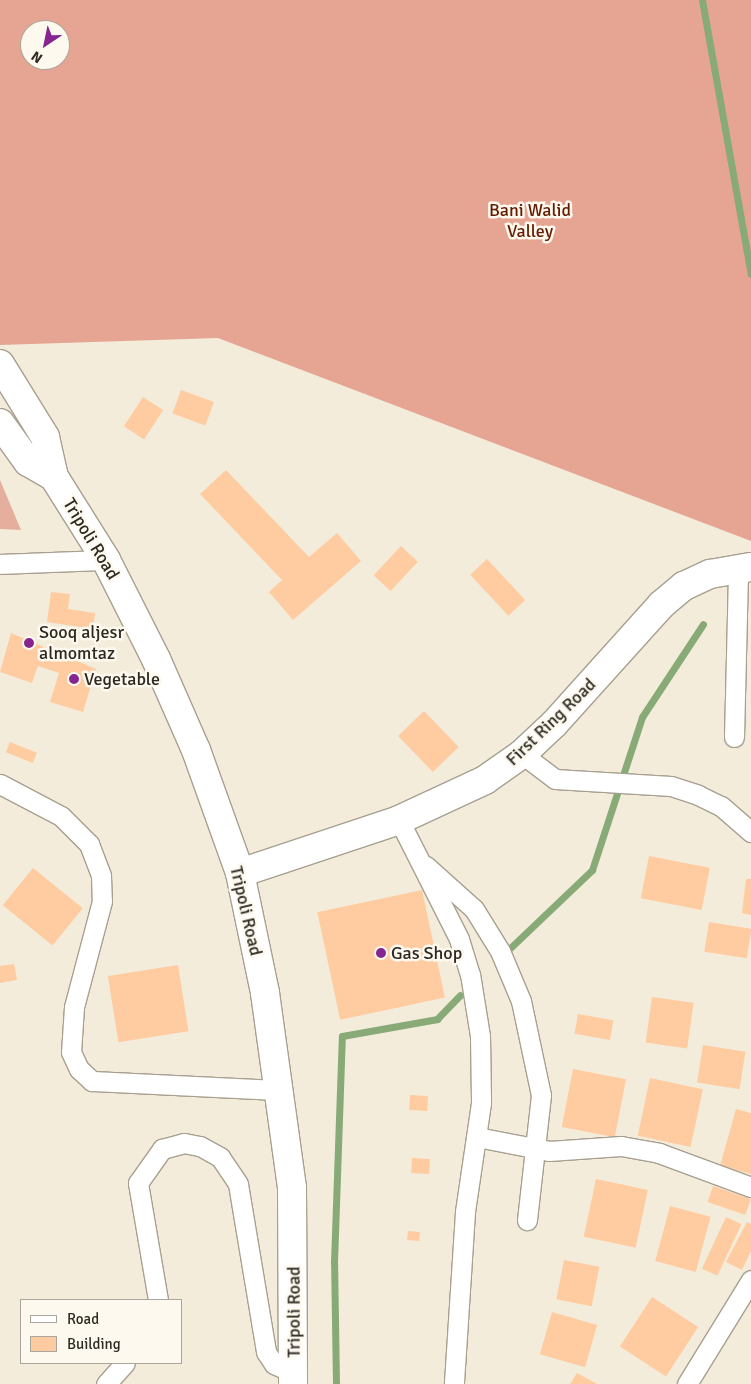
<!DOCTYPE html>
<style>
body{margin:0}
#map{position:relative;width:751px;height:1384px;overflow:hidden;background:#f4ecdb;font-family:Signika,sans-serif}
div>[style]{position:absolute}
.green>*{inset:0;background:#e6af9d}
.forest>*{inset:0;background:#e5a592}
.stream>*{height:7px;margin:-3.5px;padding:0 3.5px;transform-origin:3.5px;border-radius:3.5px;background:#87aa77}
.building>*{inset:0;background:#fecca0;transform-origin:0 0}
.roads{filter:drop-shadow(1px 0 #a7a090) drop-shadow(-1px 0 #a7a090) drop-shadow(0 1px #a7a090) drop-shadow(0 -1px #a7a090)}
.street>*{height:19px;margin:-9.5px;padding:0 9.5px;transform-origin:9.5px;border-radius:9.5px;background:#fff}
.primary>*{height:28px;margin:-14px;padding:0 14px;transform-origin:14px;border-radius:14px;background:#fff}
.highway>*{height:28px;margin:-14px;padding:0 14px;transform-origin:14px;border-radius:14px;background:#fff}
.dots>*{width:14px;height:14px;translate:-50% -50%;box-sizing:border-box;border:2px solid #fef9ef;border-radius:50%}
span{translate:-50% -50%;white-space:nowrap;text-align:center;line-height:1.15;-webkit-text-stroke:5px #fef9ef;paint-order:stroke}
.park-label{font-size:18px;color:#651b01}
.street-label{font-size:18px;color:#2b2922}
.poi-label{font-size:18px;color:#2b2922}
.left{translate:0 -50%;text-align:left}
.legend{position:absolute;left:20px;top:1299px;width:162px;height:65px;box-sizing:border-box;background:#fef9ef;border:1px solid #aaa69d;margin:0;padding:6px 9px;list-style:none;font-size:15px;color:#2b2922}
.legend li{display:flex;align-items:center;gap:10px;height:25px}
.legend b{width:25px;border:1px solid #aaa69d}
.north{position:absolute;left:20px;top:20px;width:50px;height:50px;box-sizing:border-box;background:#fef9ef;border:1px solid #aaa69d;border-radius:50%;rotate:214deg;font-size:14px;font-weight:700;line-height:20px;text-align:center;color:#2b2922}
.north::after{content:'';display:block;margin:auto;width:18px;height:22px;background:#86258f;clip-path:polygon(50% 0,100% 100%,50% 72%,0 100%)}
</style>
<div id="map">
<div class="green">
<div style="clip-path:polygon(0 480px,21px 530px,0 529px)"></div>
</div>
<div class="forest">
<div style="clip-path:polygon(evenodd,0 0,751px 0,751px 541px,218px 338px,0 345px,0 0,30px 30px,60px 30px,60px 60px,30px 60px,30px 30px)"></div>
</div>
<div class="stream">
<div style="left:702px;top:0;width:278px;rotate:79.9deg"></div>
<div style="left:508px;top:950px;width:116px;rotate:-43.6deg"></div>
<div style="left:592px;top:870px;width:161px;rotate:-71.9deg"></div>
<div style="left:642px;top:717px;width:111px;rotate:-56.7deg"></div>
<div style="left:336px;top:1384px;width:122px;rotate:-90.9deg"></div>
<div style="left:334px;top:1262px;width:226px;rotate:-88deg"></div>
<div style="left:342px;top:1036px;width:97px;rotate:-10.1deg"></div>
<div style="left:437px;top:1019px;width:33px;rotate:-46deg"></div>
</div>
<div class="building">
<div style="left:181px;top:390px;width:35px;height:25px;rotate:20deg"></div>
<div style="left:143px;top:397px;width:24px;height:35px;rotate:33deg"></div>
<div style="clip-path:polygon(226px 470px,309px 557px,337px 533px,361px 561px,293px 620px,269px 592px,282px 580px,200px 494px)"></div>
<div style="left:401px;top:546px;width:23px;height:40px;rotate:43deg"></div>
<div style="left:487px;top:559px;width:56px;height:23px;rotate:47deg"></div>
<div style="clip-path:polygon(51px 592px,70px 594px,68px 609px,95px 613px,93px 629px,47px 622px)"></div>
<div style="clip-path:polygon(11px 633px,96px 669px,83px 712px,50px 702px,59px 673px,38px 666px,32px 683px,0 672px)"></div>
<div style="left:424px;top:711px;width:50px;height:36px;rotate:46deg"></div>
<div style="left:10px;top:742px;width:29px;height:11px;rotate:22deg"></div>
<div style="left:649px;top:856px;width:62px;height:43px;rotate:11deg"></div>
<div style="left:33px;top:868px;width:64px;height:48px;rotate:39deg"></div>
<div style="clip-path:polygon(746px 879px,751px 879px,751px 915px,742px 913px)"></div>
<div style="left:422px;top:890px;width:110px;height:107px;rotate:78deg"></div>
<div style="left:709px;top:922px;width:43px;height:30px;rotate:9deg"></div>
<div style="clip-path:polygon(14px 964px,17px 980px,0 983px,0 966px)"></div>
<div style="left:178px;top:965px;width:67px;height:71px;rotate:81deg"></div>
<div style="left:652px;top:997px;width:42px;height:46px;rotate:8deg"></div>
<div style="left:578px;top:1014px;width:36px;height:20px;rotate:10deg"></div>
<div style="left:703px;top:1045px;width:43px;height:38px;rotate:9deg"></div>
<div style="left:573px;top:1069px;width:54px;height:59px;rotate:11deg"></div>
<div style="left:650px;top:1078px;width:54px;height:59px;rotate:12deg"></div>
<div style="left:410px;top:1095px;width:18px;height:15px;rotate:3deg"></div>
<div style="clip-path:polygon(736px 1109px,751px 1113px,751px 1174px,720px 1166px)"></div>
<div style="left:412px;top:1158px;width:18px;height:15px;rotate:3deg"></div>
<div style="left:596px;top:1179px;width:53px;height:59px;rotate:12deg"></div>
<div style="left:713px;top:1186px;width:40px;height:17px;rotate:19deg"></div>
<div style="left:670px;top:1206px;width:42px;height:57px;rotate:15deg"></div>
<div style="left:726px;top:1217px;width:17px;height:57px;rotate:25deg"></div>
<div style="clip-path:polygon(747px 1222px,751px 1224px,751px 1251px,742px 1270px,726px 1262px)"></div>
<div style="left:408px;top:1231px;width:12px;height:9px;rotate:5deg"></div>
<div style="left:564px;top:1260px;width:36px;height:40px;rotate:11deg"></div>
<div style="left:652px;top:1297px;width:55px;height:59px;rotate:33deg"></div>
<div style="left:552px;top:1312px;width:47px;height:44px;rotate:16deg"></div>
<div style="clip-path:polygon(577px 1373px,597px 1384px,570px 1384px)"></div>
</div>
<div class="roads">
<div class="street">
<div style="left:0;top:564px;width:106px;rotate:-2.2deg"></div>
<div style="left:734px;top:737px;width:169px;rotate:-88.6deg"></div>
<div style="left:522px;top:754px;width:41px;rotate:37.1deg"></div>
<div style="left:555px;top:779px;width:116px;rotate:3.5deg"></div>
<div style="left:671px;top:786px;width:28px;rotate:18deg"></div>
<div style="left:698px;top:795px;width:25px;rotate:26deg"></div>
<div style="left:721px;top:806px;width:40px;rotate:41deg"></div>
<div style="left:0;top:784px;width:69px;rotate:27.7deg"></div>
<div style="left:61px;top:816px;width:40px;rotate:45deg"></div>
<div style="left:89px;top:844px;width:34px;rotate:69deg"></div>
<div style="left:101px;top:876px;width:25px;rotate:88deg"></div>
<div style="left:102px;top:901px;width:110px;rotate:104.8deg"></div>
<div style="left:74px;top:1007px;width:45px;rotate:93.8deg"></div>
<div style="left:71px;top:1052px;width:19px;rotate:65deg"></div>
<div style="left:79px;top:1069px;width:18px;rotate:43deg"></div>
<div style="left:92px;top:1081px;width:186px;rotate:2.8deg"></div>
<div style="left:399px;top:820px;width:133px;rotate:63.2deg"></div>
<div style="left:459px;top:939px;width:37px;rotate:73deg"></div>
<div style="left:470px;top:974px;width:63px;rotate:80.8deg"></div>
<div style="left:480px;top:1036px;width:67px;rotate:89.1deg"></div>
<div style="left:481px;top:1103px;width:110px;rotate:98.4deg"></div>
<div style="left:465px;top:1212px;width:172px;rotate:93.7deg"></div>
<div style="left:426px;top:866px;width:64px;rotate:41.9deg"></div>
<div style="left:474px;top:909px;width:49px;rotate:58.2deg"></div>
<div style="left:500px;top:951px;width:54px;rotate:67.2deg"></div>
<div style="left:521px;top:1001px;width:96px;rotate:78deg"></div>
<div style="left:541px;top:1095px;width:126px;rotate:96.4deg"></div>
<div style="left:477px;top:1137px;width:73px;rotate:11deg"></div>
<div style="left:549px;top:1151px;width:72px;rotate:-4deg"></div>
<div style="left:621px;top:1146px;width:39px;rotate:10deg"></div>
<div style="left:659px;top:1153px;width:98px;rotate:20.3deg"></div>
<div style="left:158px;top:1300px;width:119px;rotate:-99.7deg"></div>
<div style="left:138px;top:1183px;width:42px;rotate:-54.8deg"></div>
<div style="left:162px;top:1149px;width:23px;rotate:-15deg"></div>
<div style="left:184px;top:1143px;width:16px;rotate:11deg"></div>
<div style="left:200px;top:1146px;width:23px;rotate:29deg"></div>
<div style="left:220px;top:1157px;width:32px;rotate:56deg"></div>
<div style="left:238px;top:1184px;width:170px;rotate:80.5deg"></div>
<div style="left:266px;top:1352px;width:14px;rotate:56deg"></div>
<div style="left:274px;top:1364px;width:22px;rotate:24deg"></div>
<div style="left:106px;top:1384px;width:28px;rotate:-48deg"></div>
<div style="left:687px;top:1384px;width:122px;rotate:-58.4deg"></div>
</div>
<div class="primary">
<div style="left:240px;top:873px;width:168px;rotate:-18.4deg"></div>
<div style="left:399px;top:820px;width:95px;rotate:-24.9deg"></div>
<div style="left:485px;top:780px;width:45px;rotate:-35.1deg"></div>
<div style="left:522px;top:754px;width:44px;rotate:-43.2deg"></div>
<div style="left:554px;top:724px;width:160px;rotate:-48deg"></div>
<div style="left:661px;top:605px;width:30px;rotate:-40deg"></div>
<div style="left:684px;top:586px;width:29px;rotate:-25deg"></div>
<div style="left:710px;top:574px;width:42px;rotate:-9.7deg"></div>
</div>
<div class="highway">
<div style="left:0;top:364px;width:86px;rotate:58.3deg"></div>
<div style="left:45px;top:437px;width:41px;rotate:77.3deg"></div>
<div style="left:54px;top:477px;width:98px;rotate:57.9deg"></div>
<div style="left:106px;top:560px;width:111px;rotate:63.2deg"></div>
<div style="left:156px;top:659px;width:99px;rotate:66.3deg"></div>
<div style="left:196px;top:750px;width:131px;rotate:70.3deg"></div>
<div style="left:240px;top:873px;width:123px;rotate:78.2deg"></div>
<div style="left:265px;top:993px;width:197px;rotate:82.1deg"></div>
<div style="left:292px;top:1188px;width:196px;rotate:89.7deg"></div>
<div style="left:0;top:423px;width:48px;rotate:54.3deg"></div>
<div style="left:28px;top:462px;width:30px;rotate:30deg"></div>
</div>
</div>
<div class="dots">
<div style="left:29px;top:643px;background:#86258f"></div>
<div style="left:74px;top:679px;background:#86258f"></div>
<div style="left:381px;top:953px;background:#86258f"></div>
</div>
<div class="park-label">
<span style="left:530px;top:221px">Bani Walid<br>Valley</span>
</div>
<div class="street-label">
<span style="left:91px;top:539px;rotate:59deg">Tripoli Road</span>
<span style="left:551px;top:722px;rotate:-44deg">First Ring Road</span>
<span style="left:246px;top:911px;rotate:77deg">Tripoli Road</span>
<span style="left:294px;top:1312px;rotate:-90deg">Tripoli Road</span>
</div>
<div class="poi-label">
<span class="left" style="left:39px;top:643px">Sooq aljesr<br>almomtaz</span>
<span class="left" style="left:84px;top:679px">Vegetable</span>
<span class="left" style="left:391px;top:953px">Gas Shop</span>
</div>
<ul class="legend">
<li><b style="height:6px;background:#fff"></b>Road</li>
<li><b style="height:14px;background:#fecca0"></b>Building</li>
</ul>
<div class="north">N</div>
</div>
